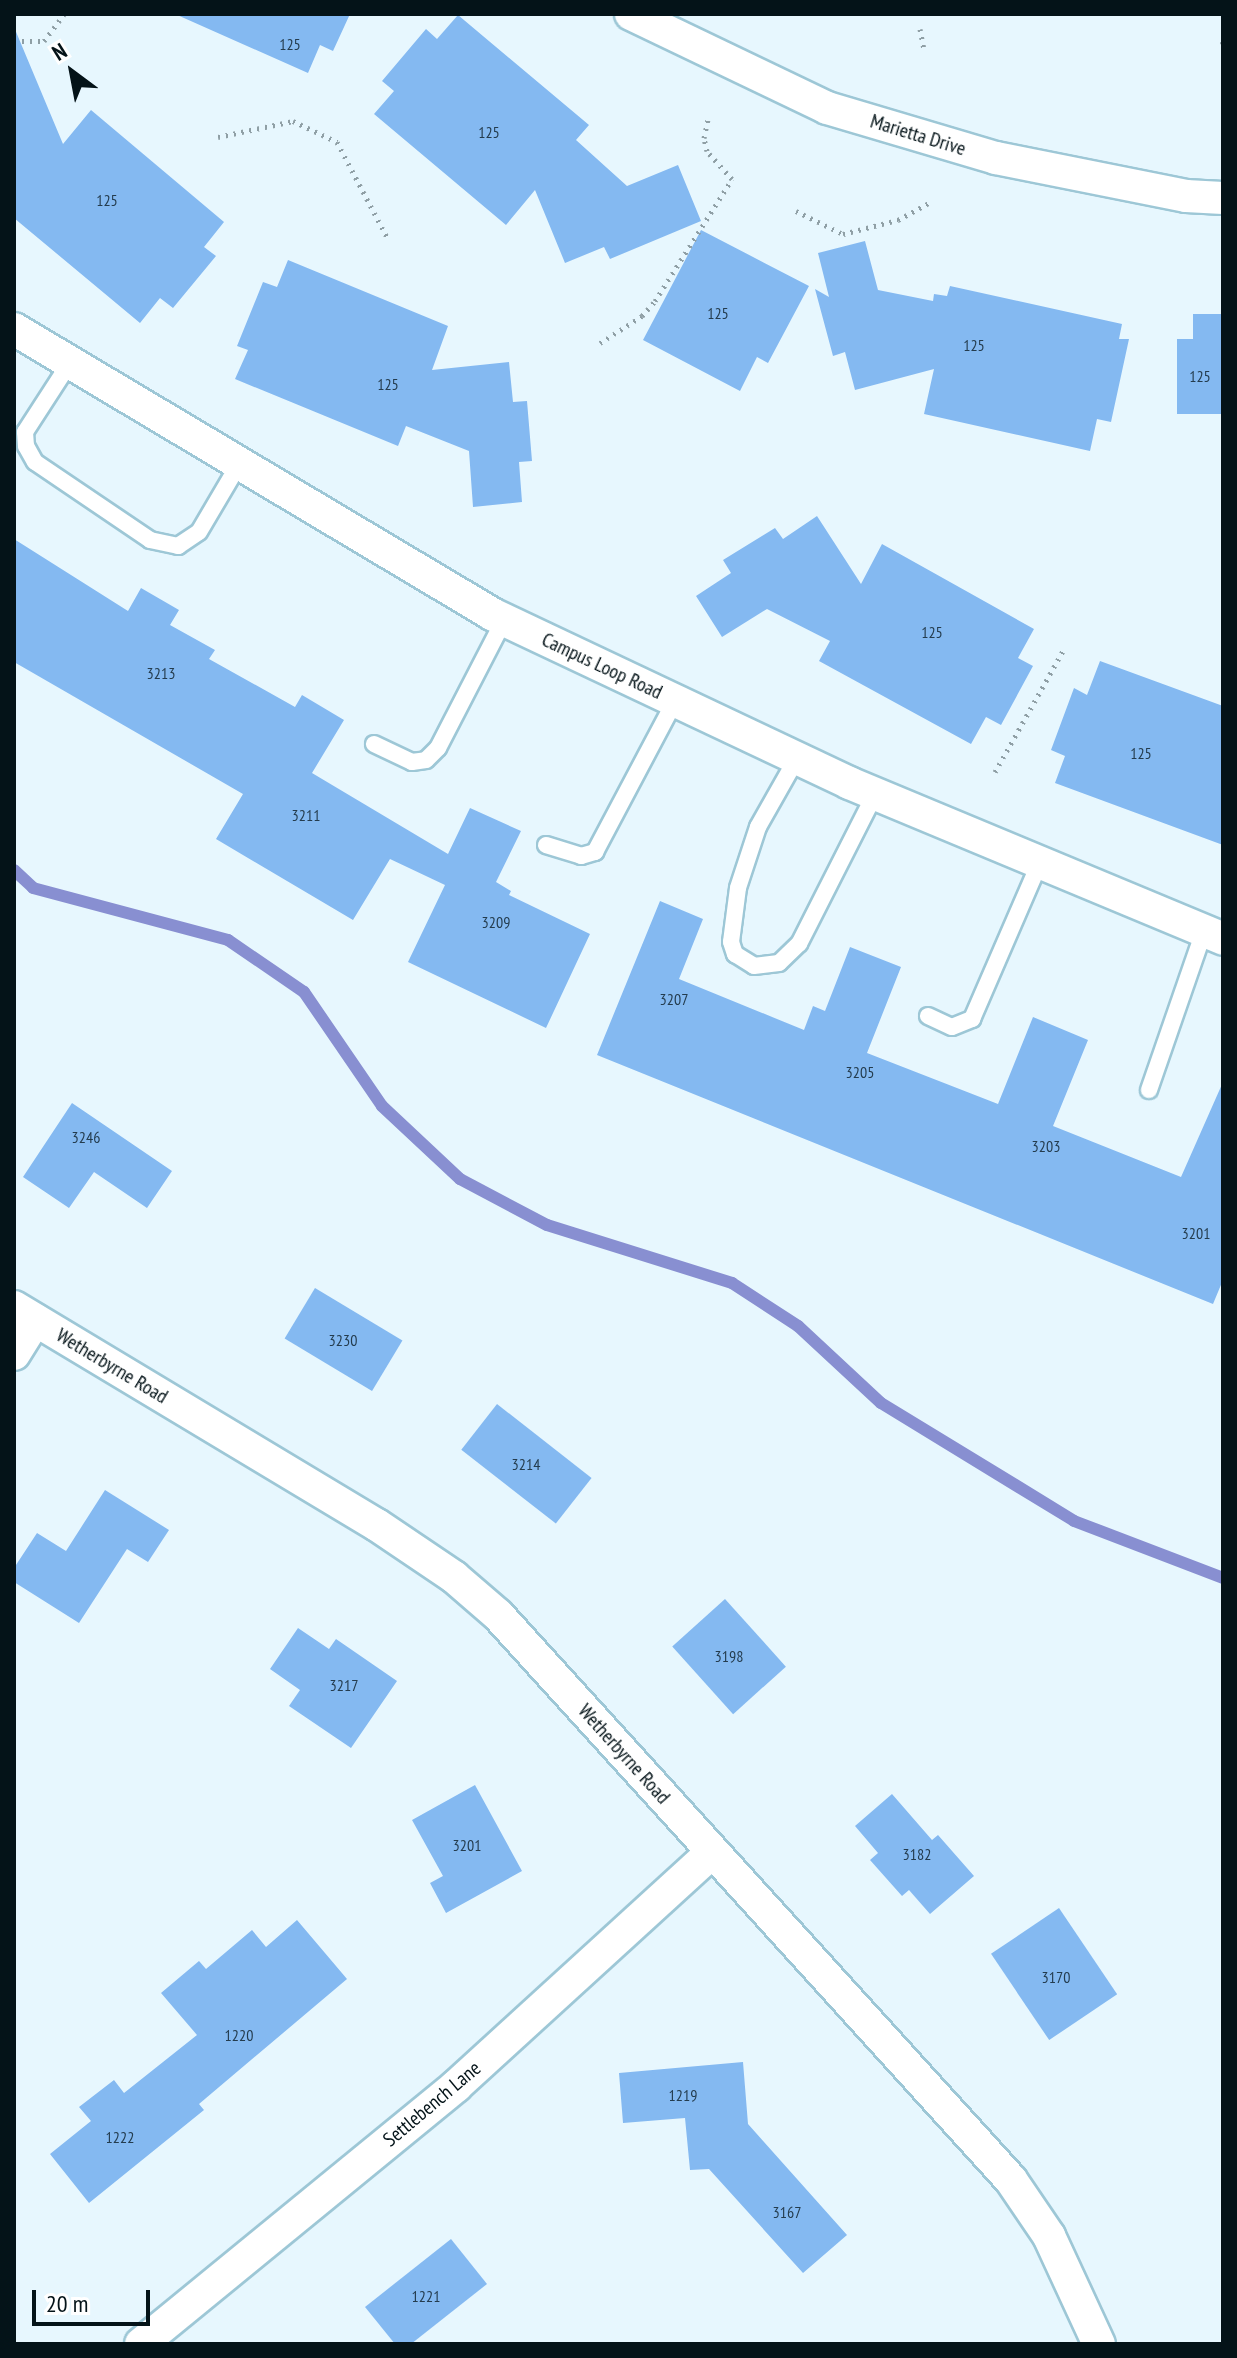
<!DOCTYPE html>
<style>
body{margin:0}
#map{position:relative;width:1237px;height:2358px;overflow:hidden;background:#e7f7fe;font-family:"PT Sans Narrow",sans-serif}
div>[style]{position:absolute}
.stream>*{height:12px;margin:-6px;padding:0 6px;transform-origin:6px;border-radius:6px;background:#888fd1}
.building>*{inset:0;background:#84b9f1;transform-origin:0 0}
.path>*{height:5px;margin-top:-2.5px;transform-origin:0;background:repeating-linear-gradient(90deg,#8f9fa5 0 2px,transparent 0 8px)}
.roads{filter:drop-shadow(2px 0 #9dc7d6) drop-shadow(-2px 0 #9dc7d6) drop-shadow(0 2px #9dc7d6) drop-shadow(0 -2px #9dc7d6)}
.service>*{height:16px;margin:-8px;padding:0 8px;transform-origin:8px;border-radius:8px;background:#fff}
.minor>*{height:32px;margin:-16px;padding:0 16px;transform-origin:16px;border-radius:16px;background:#fff}
span{translate:-50% -50%;white-space:nowrap;text-align:center;line-height:1.15;-webkit-text-stroke:7px #fff;paint-order:stroke}
.number-label{font-size:16px;color:#243c4e}
.number-label span{-webkit-text-stroke-width:0}
.street-label{font-size:20px;color:#041318}
.frame{position:absolute;inset:0;border:16px solid #041318;pointer-events:none}
.north{position:absolute;left:32px;top:32px;width:80px;height:80px;-webkit-text-stroke:6px #fff;paint-order:stroke;rotate:328deg;font-size:22px;font-weight:700;line-height:32px;text-align:center;color:#041318}
.north::after{content:'';display:block;margin:auto;width:28px;height:36px;background:#041318;clip-path:polygon(50% 0,100% 100%,50% 72%,0 100%)}
.scale{position:absolute;left:32px;top:2290px;width:118px;height:36px;box-sizing:border-box;border:4px solid #041318;border-top:0;padding-left:10px;font-size:24px;line-height:28px;white-space:nowrap;color:#041318;-webkit-text-stroke:6px #fff;paint-order:stroke}
</style>
<div id="map">
<div class="stream">
<div style="left:14px;top:870px;width:26px;rotate:43deg"></div>
<div style="left:33px;top:888px;width:202px;rotate:14.9deg"></div>
<div style="left:228px;top:940px;width:92px;rotate:34.4deg"></div>
<div style="left:304px;top:992px;width:138px;rotate:55.6deg"></div>
<div style="left:382px;top:1106px;width:107px;rotate:43.1deg"></div>
<div style="left:460px;top:1179px;width:98px;rotate:27.9deg"></div>
<div style="left:547px;top:1225px;width:194px;rotate:17.4deg"></div>
<div style="left:732px;top:1283px;width:79px;rotate:33.1deg"></div>
<div style="left:798px;top:1326px;width:113px;rotate:42.9deg"></div>
<div style="left:881px;top:1403px;width:226px;rotate:31.4deg"></div>
<div style="left:1074px;top:1521px;width:160px;rotate:20.9deg"></div>
</div>
<div class="building">
<div style="clip-path:polygon(175px 14px,350px 14px,333px 51px,320px 45px,308px 73px)"></div>
<div style="clip-path:polygon(458px 15px,589px 125px,576px 140px,627px 186px,678px 165px,701px 221px,610px 259px,604px 247px,565px 263px,535px 190px,506px 225px,374px 114px,394px 91px,382px 81px,426px 29px,437px 39px)"></div>
<div style="clip-path:polygon(14px 27px,63px 144px,91px 110px,224px 222px,204px 247px,216px 256px,173px 308px,160px 298px,140px 323px,14px 218px)"></div>
<div style="clip-path:polygon(701px 230px,809px 286px,768px 363px,757px 357px,740px 391px,643px 340px)"></div>
<div style="clip-path:polygon(865px 241px,878px 290px,933px 301px,934px 294px,947px 296px,950px 286px,1122px 324px,1119px 339px,1129px 339px,1111px 422px,1097px 419px,1090px 451px,924px 414px,934px 369px,855px 390px,845px 352px,833px 356px,815px 289px,829px 297px,818px 253px)"></div>
<div style="clip-path:polygon(288px 260px,448px 326px,432px 370px,509px 362px,513px 402px,527px 401px,532px 461px,519px 462px,522px 502px,473px 507px,469px 451px,406px 426px,398px 446px,235px 379px,248px 350px,237px 346px,263px 282px,277px 287px)"></div>
<div style="clip-path:polygon(1193px 314px,1223px 314px,1223px 414px,1177px 414px,1177px 339px,1193px 339px)"></div>
<div style="clip-path:polygon(817px 516px,861px 584px,882px 544px,1034px 629px,1018px 658px,1033px 666px,1001px 725px,986px 717px,971px 744px,819px 661px,830px 641px,767px 609px,722px 637px,696px 596px,731px 573px,723px 560px,775px 528px,783px 539px)"></div>
<div style="clip-path:polygon(14px 539px,128px 611px,141px 588px,179px 610px,170px 625px,215px 650px,209px 659px,295px 707px,302px 695px,344px 720px,312px 773px,448px 854px,470px 808px,521px 831px,496px 882px,511px 891px,509px 895px,590px 934px,546px 1028px,408px 962px,445px 885px,390px 859px,353px 920px,216px 839px,243px 794px,14px 662px)"></div>
<div style="clip-path:polygon(1100px 661px,1223px 706px,1223px 845px,1055px 783px,1065px 756px,1051px 750px,1074px 688px,1087px 695px)"></div>
<div style="clip-path:polygon(660px 901px,703px 919px,679px 979px,804px 1030px,813px 1006px,825px 1011px,850px 947px,901px 967px,867px 1053px,998px 1104px,1033px 1017px,1088px 1040px,1053px 1126px,1181px 1177px,1223px 1082px,1223px 1280px,1213px 1304px,597px 1055px)"></div>
<div style="clip-path:polygon(72px 1103px,172px 1171px,147px 1208px,94px 1172px,69px 1208px,23px 1177px)"></div>
<div style="left:315px;top:1288px;width:102px;height:59px;rotate:31deg"></div>
<div style="left:497px;top:1404px;width:120px;height:58px;rotate:38deg"></div>
<div style="clip-path:polygon(105px 1490px,169px 1530px,148px 1562px,127px 1549px,79px 1623px,14px 1582px,14px 1568px,37px 1533px,66px 1551px)"></div>
<div style="left:725px;top:1599px;width:91px;height:71px;rotate:48deg"></div>
<div style="clip-path:polygon(298px 1628px,329px 1649px,336px 1639px,397px 1681px,351px 1748px,289px 1706px,300px 1690px,270px 1669px)"></div>
<div style="clip-path:polygon(475px 1785px,522px 1871px,446px 1913px,430px 1883px,443px 1876px,412px 1820px)"></div>
<div style="clip-path:polygon(892px 1794px,932px 1840px,938px 1835px,974px 1876px,930px 1914px,909px 1890px,902px 1896px,870px 1860px,878px 1853px,855px 1826px)"></div>
<div style="left:1059px;top:1908px;width:104px;height:82px;rotate:56deg"></div>
<div style="clip-path:polygon(297px 1920px,347px 1979px,199px 2104px,204px 2110px,89px 2203px,50px 2154px,91px 2121px,79px 2107px,114px 2080px,124px 2093px,197px 2035px,161px 1993px,199px 1961px,206px 1969px,252px 1930px,266px 1947px)"></div>
<div style="clip-path:polygon(743px 2062px,748px 2124px,847px 2235px,803px 2273px,709px 2169px,690px 2170px,685px 2118px,623px 2123px,619px 2073px)"></div>
<div style="clip-path:polygon(451px 2239px,487px 2284px,411px 2344px,395px 2344px,365px 2307px)"></div>
</div>
<div class="path">
<div style="left:920px;top:29px;width:20px;rotate:79deg"></div>
<div style="left:14px;top:41px;width:30px"></div>
<div style="left:44px;top:41px;width:34px;rotate:-53deg"></div>
<div style="left:1222px;top:41px;width:2px;rotate:63deg"></div>
<div style="left:218px;top:137px;width:77px;rotate:-12deg"></div>
<div style="left:293px;top:121px;width:49px;rotate:25.5deg"></div>
<div style="left:337px;top:142px;width:110px;rotate:62.3deg"></div>
<div style="left:796px;top:211px;width:52px;rotate:26.1deg"></div>
<div style="left:843px;top:234px;width:57px;rotate:-14.3deg"></div>
<div style="left:898px;top:220px;width:37px;rotate:-29deg"></div>
<div style="left:600px;top:343px;width:50px;rotate:-32.7deg"></div>
<div style="left:642px;top:316px;width:20px;rotate:-49deg"></div>
<div style="left:655px;top:301px;width:144px;rotate:-57.7deg"></div>
<div style="left:732px;top:179px;width:38px;rotate:-132deg"></div>
<div style="left:707px;top:151px;width:13px;rotate:-103deg"></div>
<div style="left:704px;top:138px;width:19px;rotate:-78deg"></div>
<div style="left:995px;top:772px;width:141px;rotate:-60.7deg"></div>
</div>
<div class="roads">
<div class="service">
<div style="left:69px;top:364px;width:81px;rotate:122.9deg"></div>
<div style="left:25px;top:432px;width:14px;rotate:86deg"></div>
<div style="left:26px;top:446px;width:18px;rotate:61deg"></div>
<div style="left:35px;top:462px;width:139px;rotate:34.1deg"></div>
<div style="left:150px;top:540px;width:29px;rotate:12deg"></div>
<div style="left:178px;top:546px;width:25px;rotate:-34deg"></div>
<div style="left:199px;top:532px;width:79px;rotate:-59.5deg"></div>
<div style="left:374px;top:744px;width:42px;rotate:25.3deg"></div>
<div style="left:412px;top:762px;width:14px;rotate:-8deg"></div>
<div style="left:426px;top:760px;width:17px;rotate:-45deg"></div>
<div style="left:438px;top:748px;width:144px;rotate:-62.7deg"></div>
<div style="left:797px;top:758px;width:79px;rotate:119.5deg"></div>
<div style="left:758px;top:827px;width:64px;rotate:108.2deg"></div>
<div style="left:738px;top:888px;width:54px;rotate:97.4deg"></div>
<div style="left:731px;top:942px;width:13px;rotate:72deg"></div>
<div style="left:735px;top:954px;width:22px;rotate:32deg"></div>
<div style="left:754px;top:966px;width:25px;rotate:-7deg"></div>
<div style="left:779px;top:963px;width:28px;rotate:-44deg"></div>
<div style="left:799px;top:944px;width:168px;rotate:-63.1deg"></div>
<div style="left:546px;top:845px;width:37px;rotate:17deg"></div>
<div style="left:581px;top:856px;width:15px;rotate:-16deg"></div>
<div style="left:595px;top:852px;width:171px;rotate:-62.1deg"></div>
<div style="left:928px;top:1016px;width:26px;rotate:25deg"></div>
<div style="left:952px;top:1027px;width:22px;rotate:-22deg"></div>
<div style="left:972px;top:1019px;width:171px;rotate:-66.6deg"></div>
<div style="left:1149px;top:1090px;width:168px;rotate:-70.9deg"></div>
</div>
<div class="minor">
<div style="left:631px;top:14px;width:217px;rotate:25.6deg"></div>
<div style="left:827px;top:108px;width:176px;rotate:16.5deg"></div>
<div style="left:996px;top:158px;width:194px;rotate:11.3deg"></div>
<div style="left:1186px;top:196px;width:37px;rotate:3deg"></div>
<div style="left:14px;top:329px;width:557px;rotate:30.8deg"></div>
<div style="left:492px;top:614px;width:395px;rotate:25.3deg"></div>
<div style="left:849px;top:783px;width:405px;rotate:22.6deg"></div>
<div style="left:14px;top:1307px;width:423px;rotate:31deg"></div>
<div style="left:377px;top:1525px;width:93px;rotate:34deg"></div>
<div style="left:454px;top:1577px;width:58px;rotate:40.8deg"></div>
<div style="left:498px;top:1615px;width:763px;rotate:47.76deg"></div>
<div style="left:1011px;top:2180px;width:68px;rotate:55.8deg"></div>
<div style="left:1049px;top:2236px;width:119px;rotate:65.2deg"></div>
<div style="left:14px;top:1354px;width:40px;rotate:-58deg"></div>
<div style="left:141px;top:2344px;width:407px;rotate:-39.3deg"></div>
<div style="left:456px;top:2086px;width:347px;rotate:-42.4deg"></div>
</div>
</div>
<div class="number-label">
<span style="left:290px;top:44px">125</span>
<span style="left:489px;top:132px">125</span>
<span style="left:107px;top:200px">125</span>
<span style="left:718px;top:313px">125</span>
<span style="left:974px;top:345px">125</span>
<span style="left:1200px;top:376px">125</span>
<span style="left:388px;top:384px">125</span>
<span style="left:932px;top:632px">125</span>
<span style="left:161px;top:673px">3213</span>
<span style="left:1141px;top:753px">125</span>
<span style="left:306px;top:815px">3211</span>
<span style="left:496px;top:922px">3209</span>
<span style="left:674px;top:999px">3207</span>
<span style="left:860px;top:1072px">3205</span>
<span style="left:86px;top:1137px">3246</span>
<span style="left:1046px;top:1146px">3203</span>
<span style="left:1196px;top:1233px">3201</span>
<span style="left:343px;top:1340px">3230</span>
<span style="left:526px;top:1464px">3214</span>
<span style="left:729px;top:1656px">3198</span>
<span style="left:344px;top:1685px">3217</span>
<span style="left:467px;top:1845px">3201</span>
<span style="left:917px;top:1854px">3182</span>
<span style="left:1056px;top:1977px">3170</span>
<span style="left:239px;top:2035px">1220</span>
<span style="left:683px;top:2095px">1219</span>
<span style="left:120px;top:2137px">1222</span>
<span style="left:787px;top:2212px">3167</span>
<span style="left:426px;top:2296px">1221</span>
</div>
<div class="street-label">
<span style="left:918px;top:135px;rotate:17deg">Marietta Drive</span>
<span style="left:602px;top:666px;rotate:25deg">Campus Loop Road</span>
<span style="left:112px;top:1366px;rotate:31deg">Wetherbyrne Road</span>
<span style="left:624px;top:1754px;rotate:48deg">Wetherbyrne Road</span>
<span style="left:432px;top:2104px;rotate:-40deg">Settlebench Lane</span>
</div>
<div class="frame"></div>
<div class="north">N</div>
<div class="scale">20 m</div>
</div>
